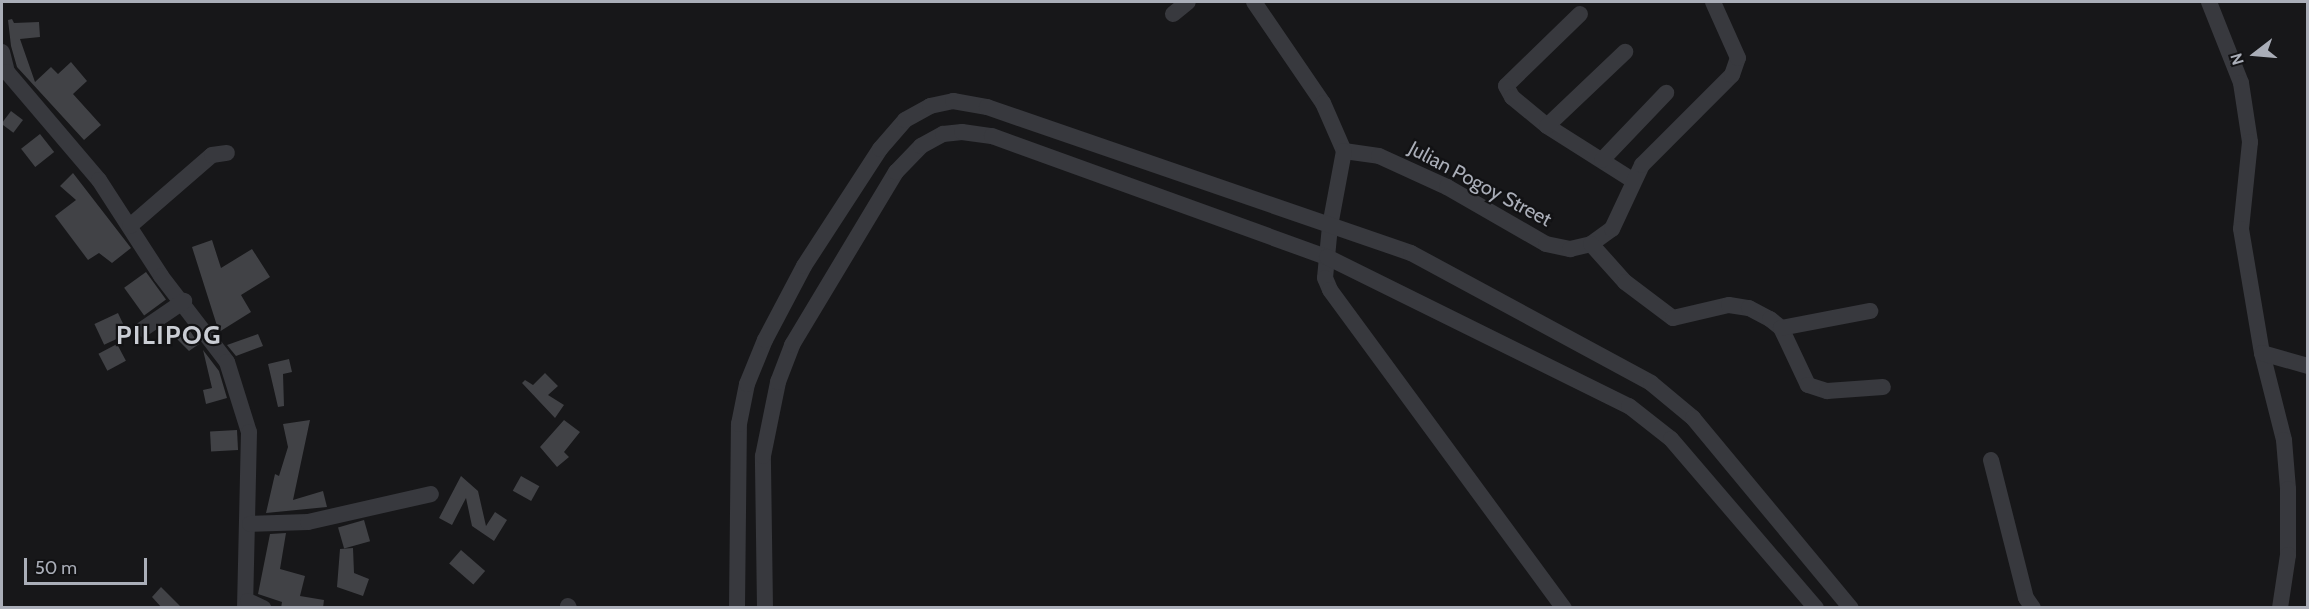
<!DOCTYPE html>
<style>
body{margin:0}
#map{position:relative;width:2309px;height:609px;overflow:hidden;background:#171719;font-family:Cabin,sans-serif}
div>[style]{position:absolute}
.building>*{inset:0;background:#414246;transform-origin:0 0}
.minor>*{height:16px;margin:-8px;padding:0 8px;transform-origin:8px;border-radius:8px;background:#38393e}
span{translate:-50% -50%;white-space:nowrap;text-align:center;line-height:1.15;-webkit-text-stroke:4.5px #121214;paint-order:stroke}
.street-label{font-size:20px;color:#aaaeb8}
.district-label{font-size:26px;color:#cacdd4;font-weight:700;letter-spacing:1.5px}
.frame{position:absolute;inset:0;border:3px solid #aaaeb8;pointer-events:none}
.north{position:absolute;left:2225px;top:24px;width:60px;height:60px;-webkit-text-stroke:4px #121214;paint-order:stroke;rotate:254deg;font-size:16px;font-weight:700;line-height:24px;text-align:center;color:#aaaeb8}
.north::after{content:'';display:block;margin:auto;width:21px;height:27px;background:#aaaeb8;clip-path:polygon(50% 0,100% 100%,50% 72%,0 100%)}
.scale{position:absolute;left:24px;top:558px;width:123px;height:27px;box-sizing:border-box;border:3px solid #aaaeb8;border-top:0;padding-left:8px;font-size:18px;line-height:21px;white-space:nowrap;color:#aaaeb8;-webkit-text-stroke:4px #121214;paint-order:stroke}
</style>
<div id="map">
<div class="building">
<div style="clip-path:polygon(12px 19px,14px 23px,39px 22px,40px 37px,20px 39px,35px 82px,51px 67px,58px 74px,71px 62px,87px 81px,73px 94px,101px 125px,84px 140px,17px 67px,11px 46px,8px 20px)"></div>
<div style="left:11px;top:111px;width:15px;height:16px;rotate:37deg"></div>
<div style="left:40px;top:134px;width:23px;height:24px;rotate:52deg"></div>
<div style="clip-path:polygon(73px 173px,131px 248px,112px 263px,99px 253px,88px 260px,55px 216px,76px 200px,60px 186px)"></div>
<div style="clip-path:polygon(212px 240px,221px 268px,252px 249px,270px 277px,241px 295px,251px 312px,219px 332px,192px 247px)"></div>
<div style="left:146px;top:272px;width:34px;height:27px;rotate:54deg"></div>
<div style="left:118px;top:313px;width:23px;height:26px;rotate:65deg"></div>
<div style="clip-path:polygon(188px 328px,199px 344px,189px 351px,177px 339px)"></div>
<div style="clip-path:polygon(258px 334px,263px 346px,236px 356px,227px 345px)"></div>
<div style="left:117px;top:344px;width:19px;height:21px;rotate:62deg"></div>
<div style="clip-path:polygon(203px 350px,219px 371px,227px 398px,206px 404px,203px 390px,212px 388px)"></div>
<div style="clip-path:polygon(289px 359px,292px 372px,283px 374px,284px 406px,278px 407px,268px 364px)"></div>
<div style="clip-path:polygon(545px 373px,558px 386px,548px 395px,564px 405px,555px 418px,522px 383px,525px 380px,533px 385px)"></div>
<div style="clip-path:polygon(310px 420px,293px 500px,323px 491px,327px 507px,266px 513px,275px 474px,279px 476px,288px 447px,283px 424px)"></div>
<div style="clip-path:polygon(564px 420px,580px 432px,564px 452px,569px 457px,557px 467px,540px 447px)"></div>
<div style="left:237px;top:430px;width:20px;height:27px;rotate:87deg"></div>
<div style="clip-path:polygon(461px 476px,478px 491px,486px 526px,495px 512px,507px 520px,494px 541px,472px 526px,466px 498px,452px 525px,439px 518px)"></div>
<div style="left:521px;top:476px;width:21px;height:17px;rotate:29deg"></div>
<div style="left:364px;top:520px;width:22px;height:27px;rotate:74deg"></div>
<div style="clip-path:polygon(286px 533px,280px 569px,305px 576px,300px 596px,324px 600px,323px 608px,281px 608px,282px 602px,258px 594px,270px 534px)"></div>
<div style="clip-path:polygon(353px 548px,354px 573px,369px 579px,363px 596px,337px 587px,340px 549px)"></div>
<div style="left:461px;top:550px;width:32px;height:18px;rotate:41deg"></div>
<div style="clip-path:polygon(161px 587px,182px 608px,162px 608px,152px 597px)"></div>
</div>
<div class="minor">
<div style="left:1254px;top:2px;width:122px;rotate:55.7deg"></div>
<div style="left:1323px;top:103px;width:52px;rotate:66.4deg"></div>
<div style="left:2209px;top:2px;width:87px;rotate:68.4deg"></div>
<div style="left:2241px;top:83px;width:60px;rotate:81.3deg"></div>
<div style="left:2250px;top:142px;width:87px;rotate:95.9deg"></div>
<div style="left:2241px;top:229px;width:126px;rotate:80.4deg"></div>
<div style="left:2262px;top:353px;width:90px;rotate:75.8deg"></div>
<div style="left:2284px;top:440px;width:49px;rotate:85.3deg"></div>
<div style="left:2288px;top:489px;width:66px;rotate:90deg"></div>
<div style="left:2288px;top:555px;width:54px;rotate:98.6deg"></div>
<div style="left:1173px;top:14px;width:19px;rotate:-39deg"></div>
<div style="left:1580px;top:14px;width:103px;rotate:135.8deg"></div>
<div style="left:1506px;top:86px;width:13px;rotate:61deg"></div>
<div style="left:1512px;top:97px;width:45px;rotate:39.6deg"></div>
<div style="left:1547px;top:126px;width:101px;rotate:32.4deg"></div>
<div style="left:2px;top:52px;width:21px;rotate:76deg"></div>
<div style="left:7px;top:72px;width:142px;rotate:49.6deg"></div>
<div style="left:99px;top:180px;width:114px;rotate:57.1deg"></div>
<div style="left:161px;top:276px;width:108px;rotate:52.5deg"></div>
<div style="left:227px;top:362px;width:73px;rotate:72.6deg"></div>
<div style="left:249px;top:432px;width:176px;rotate:91.3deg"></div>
<div style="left:1547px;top:126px;width:108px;rotate:-43.5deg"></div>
<div style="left:1344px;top:151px;width:35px;rotate:8deg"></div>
<div style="left:1379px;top:156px;width:75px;rotate:24.5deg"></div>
<div style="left:1447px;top:187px;width:114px;rotate:29.9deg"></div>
<div style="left:1546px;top:244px;width:25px;rotate:12deg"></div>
<div style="left:1570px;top:249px;width:22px;rotate:-13deg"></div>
<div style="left:1591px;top:244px;width:26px;rotate:-36deg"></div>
<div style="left:1612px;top:229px;width:71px;rotate:-64.9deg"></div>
<div style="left:1642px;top:165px;width:127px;rotate:-45deg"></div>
<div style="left:1732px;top:75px;width:18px;rotate:-71deg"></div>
<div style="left:1738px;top:58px;width:61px;rotate:-114.1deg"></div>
<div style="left:1344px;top:151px;width:76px;rotate:100.6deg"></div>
<div style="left:1330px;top:226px;width:52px;rotate:95.5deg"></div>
<div style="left:1325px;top:278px;width:13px;rotate:67deg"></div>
<div style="left:1330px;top:290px;width:395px;rotate:53.7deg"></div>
<div style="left:1602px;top:160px;width:93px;rotate:-46.3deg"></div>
<div style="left:130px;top:226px;width:108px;rotate:-40.9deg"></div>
<div style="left:212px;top:155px;width:15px;rotate:-8deg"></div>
<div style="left:1591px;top:244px;width:51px;rotate:48.2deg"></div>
<div style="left:1625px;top:282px;width:60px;rotate:36.9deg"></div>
<div style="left:1673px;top:318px;width:57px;rotate:-13.1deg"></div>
<div style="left:1729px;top:305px;width:20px;rotate:9deg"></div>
<div style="left:1749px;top:308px;width:24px;rotate:28deg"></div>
<div style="left:1770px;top:319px;width:14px;rotate:39deg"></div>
<div style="left:1781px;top:328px;width:63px;rotate:64.7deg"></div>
<div style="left:1808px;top:385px;width:20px;rotate:18deg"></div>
<div style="left:1827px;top:391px;width:56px;rotate:-4.1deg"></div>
<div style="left:1781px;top:328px;width:91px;rotate:-10.8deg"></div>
<div style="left:143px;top:329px;width:50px;rotate:-34.3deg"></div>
<div style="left:2262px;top:353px;width:48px;rotate:15.8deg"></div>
<div style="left:1991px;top:460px;width:142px;rotate:75.8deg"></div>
<div style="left:2026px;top:598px;width:12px;rotate:55deg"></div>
<div style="left:250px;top:524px;width:58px;rotate:-2deg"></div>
<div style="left:308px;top:522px;width:126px;rotate:-12.8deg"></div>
<div style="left:248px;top:601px;width:17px;rotate:25deg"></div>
<div style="left:568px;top:606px;width:2px;rotate:63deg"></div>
<div style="left:737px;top:608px;width:184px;rotate:-89.4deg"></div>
<div style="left:739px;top:424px;width:41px;rotate:-78.7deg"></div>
<div style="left:747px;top:384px;width:48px;rotate:-67.8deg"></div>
<div style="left:765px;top:340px;width:84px;rotate:-62.2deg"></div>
<div style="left:804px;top:266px;width:140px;rotate:-57deg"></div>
<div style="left:880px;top:149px;width:38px;rotate:-49deg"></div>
<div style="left:905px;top:120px;width:29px;rotate:-29deg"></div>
<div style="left:930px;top:106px;width:24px;rotate:-12deg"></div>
<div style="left:953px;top:101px;width:35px;rotate:10deg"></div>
<div style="left:987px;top:107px;width:448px;rotate:19deg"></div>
<div style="left:1411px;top:253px;width:273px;rotate:28.4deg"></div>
<div style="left:1651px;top:383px;width:55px;rotate:39.8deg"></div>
<div style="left:1693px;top:418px;width:247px;rotate:50.3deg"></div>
<div style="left:765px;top:608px;width:152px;rotate:-90.8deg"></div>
<div style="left:763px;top:456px;width:76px;rotate:-78.5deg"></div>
<div style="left:778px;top:382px;width:40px;rotate:-69deg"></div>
<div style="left:792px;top:345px;width:202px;rotate:-59deg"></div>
<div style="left:896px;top:172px;width:36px;rotate:-46deg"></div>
<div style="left:921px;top:146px;width:25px;rotate:-29deg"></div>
<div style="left:943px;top:134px;width:19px;rotate:-6deg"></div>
<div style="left:962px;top:132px;width:30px;rotate:8deg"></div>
<div style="left:992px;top:136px;width:356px;rotate:19.9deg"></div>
<div style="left:1327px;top:257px;width:337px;rotate:26.3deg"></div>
<div style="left:1629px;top:406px;width:53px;rotate:38.2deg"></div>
<div style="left:1671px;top:439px;width:223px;rotate:49.4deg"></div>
</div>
<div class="street-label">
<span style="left:1480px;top:184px;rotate:28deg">Julian Pogoy Street</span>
</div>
<div class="district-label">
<span style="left:169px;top:336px">PILIPOG</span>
</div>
<div class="frame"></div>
<div class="north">N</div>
<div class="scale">50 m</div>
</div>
